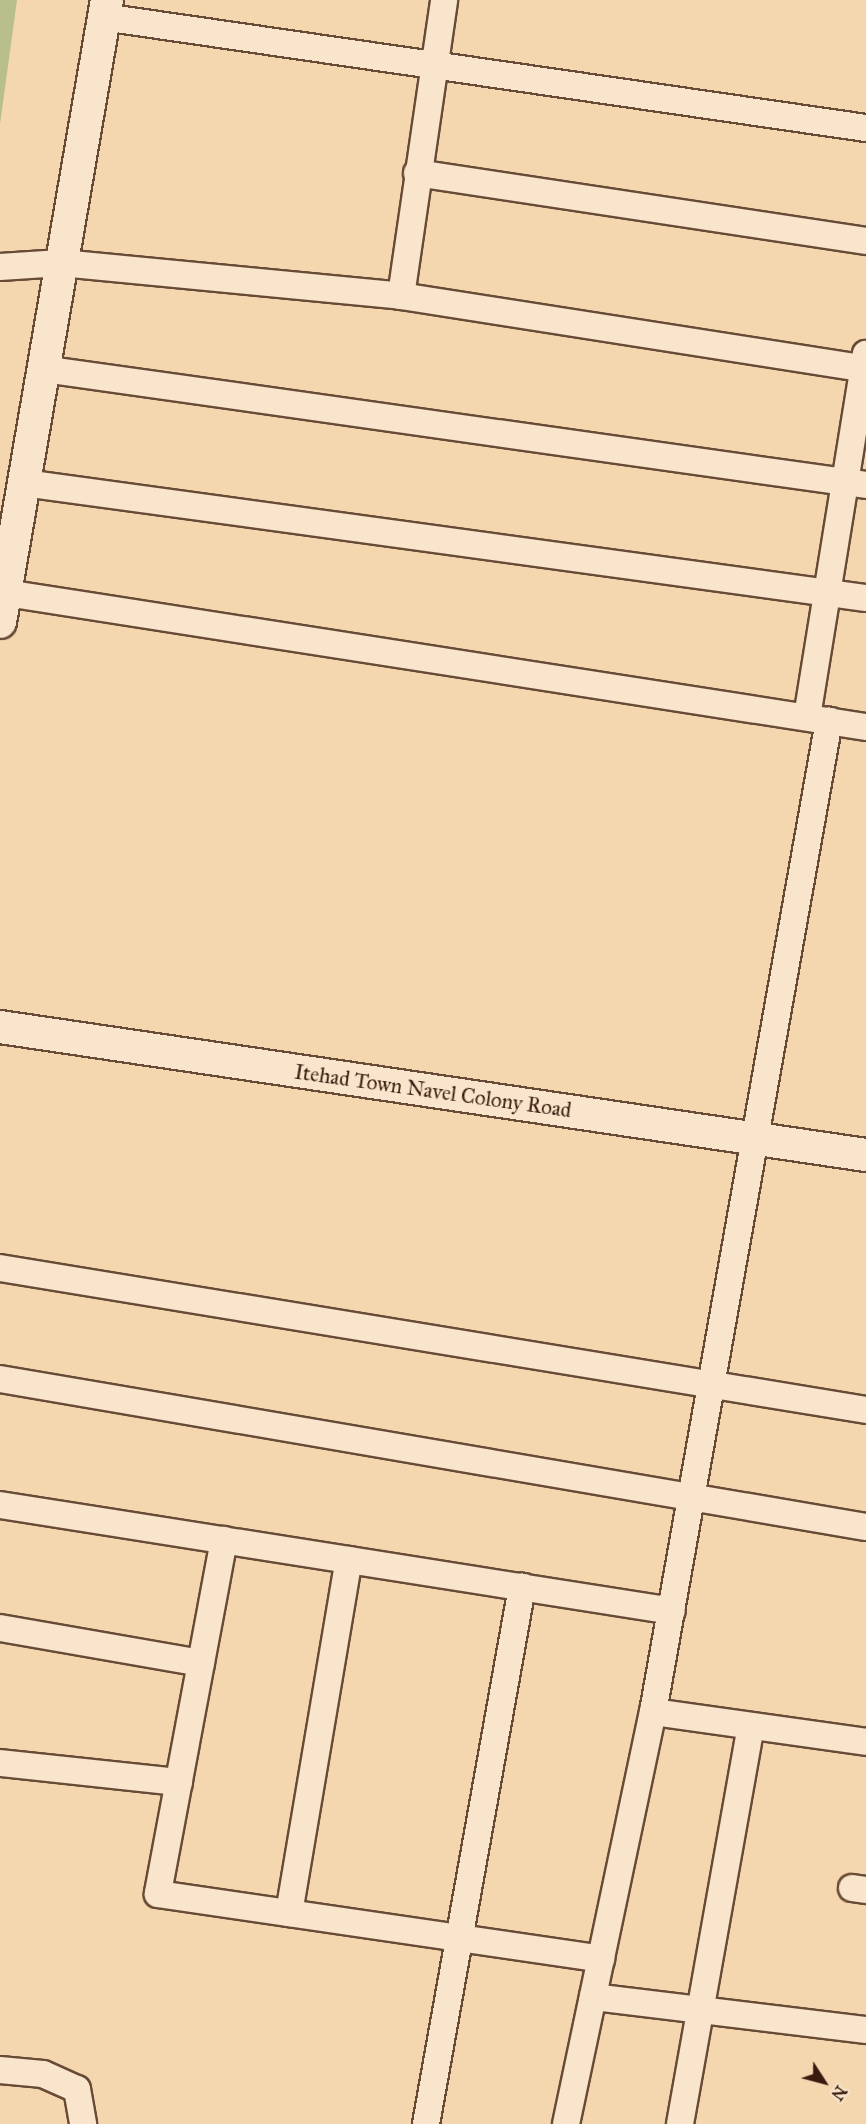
<!DOCTYPE html>
<style>
body{margin:0}
#map{position:relative;width:866px;height:2124px;overflow:hidden;background:#f4d7af;font-family:"IM FELL Great Primer",serif}
div>[style]{position:absolute}
.green>*{inset:0;background:#b8bf8d}
.roads{filter:drop-shadow(2px 0 #684b37) drop-shadow(-2px 0 #684b37) drop-shadow(0 2px #684b37) drop-shadow(0 -2px #684b37)}
.minor>*{height:26px;margin:-13px;padding:0 13px;transform-origin:13px;border-radius:13px;background:#f8e5cb}
.tertiary>*{height:32px;margin:-16px;padding:0 16px;transform-origin:16px;border-radius:16px;background:#f8e5cb}
span{translate:-50% -50%;white-space:nowrap;text-align:center;line-height:1.15;-webkit-text-stroke:4.5px #f8e5cb;paint-order:stroke}
.street-label{font-size:21px;color:#391c0f}
.north{position:absolute;left:794px;top:2052px;width:60px;height:60px;-webkit-text-stroke:4px #f8e5cb;paint-order:stroke;rotate:126deg;font-size:16px;font-weight:700;line-height:24px;text-align:center;color:#391c0f}
.north::after{content:'';display:block;margin:auto;width:21px;height:27px;background:#391c0f;clip-path:polygon(50% 0,100% 100%,50% 72%,0 100%)}
</style>
<div id="map">
<div class="green">
<div style="clip-path:polygon(0 0,17px 0,0 124px)"></div>
</div>
<div class="roads">
<div class="minor">
<div style="left:103px;top:17px;width:771px;rotate:8.28deg"></div>
<div style="left:417px;top:173px;width:454px;rotate:8.6deg"></div>
<div style="left:0;top:267px;width:61px;rotate:-3.8deg"></div>
<div style="left:61px;top:263px;width:342px;rotate:5.5deg"></div>
<div style="left:401px;top:296px;width:471px;rotate:8.9deg"></div>
<div style="left:401px;top:296px;width:299px;rotate:-81.7deg"></div>
<div style="left:43px;top:369px;width:831px;rotate:8.02deg"></div>
<div style="left:24px;top:483px;width:850px;rotate:7.78deg"></div>
<div style="left:6px;top:593px;width:870px;rotate:8.86deg"></div>
<div style="left:807px;top:717px;width:368px;rotate:-80.8deg"></div>
<div style="left:0;top:1268px;width:878px;rotate:9.31deg"></div>
<div style="left:0;top:1379px;width:879px;rotate:9.7deg"></div>
<div style="left:0;top:1505px;width:680px;rotate:8.96deg"></div>
<div style="left:224px;top:1540px;width:360px;rotate:100.6deg"></div>
<div style="left:158px;top:1894px;width:448px;rotate:8.3deg"></div>
<div style="left:0;top:1628px;width:204px;rotate:9.9deg"></div>
<div style="left:653px;top:1712px;width:215px;rotate:8deg"></div>
<div style="left:0;top:1763px;width:180px;rotate:6.1deg"></div>
<div style="left:852px;top:1888px;width:14px;rotate:8deg"></div>
<div style="left:289px;top:1913px;width:358px;rotate:-80.4deg"></div>
<div style="left:593px;top:1997px;width:275px;rotate:6.9deg"></div>
<div style="left:0;top:2070px;width:43px;rotate:5.3deg"></div>
<div style="left:43px;top:2074px;width:37px;rotate:24deg"></div>
<div style="left:77px;top:2089px;width:36px;rotate:80deg"></div>
<div style="left:426px;top:2124px;width:546px;rotate:-79.86deg"></div>
<div style="left:566px;top:2124px;width:421px;rotate:-78.1deg"></div>
<div style="left:653px;top:1712px;width:1007px;rotate:-79.93deg"></div>
<div style="left:680px;top:2124px;width:404px;rotate:-79.9deg"></div>
</div>
<div class="tertiary">
<div style="left:0;top:622px;width:631px;rotate:-80.24deg"></div>
<div style="left:0;top:1027px;width:875px;rotate:8.41deg"></div>
</div>
</div>
<div class="street-label">
<span style="left:433px;top:1091px;rotate:8deg">Itehad Town Navel Colony Road</span>
</div>
<div class="north">N</div>
</div>
